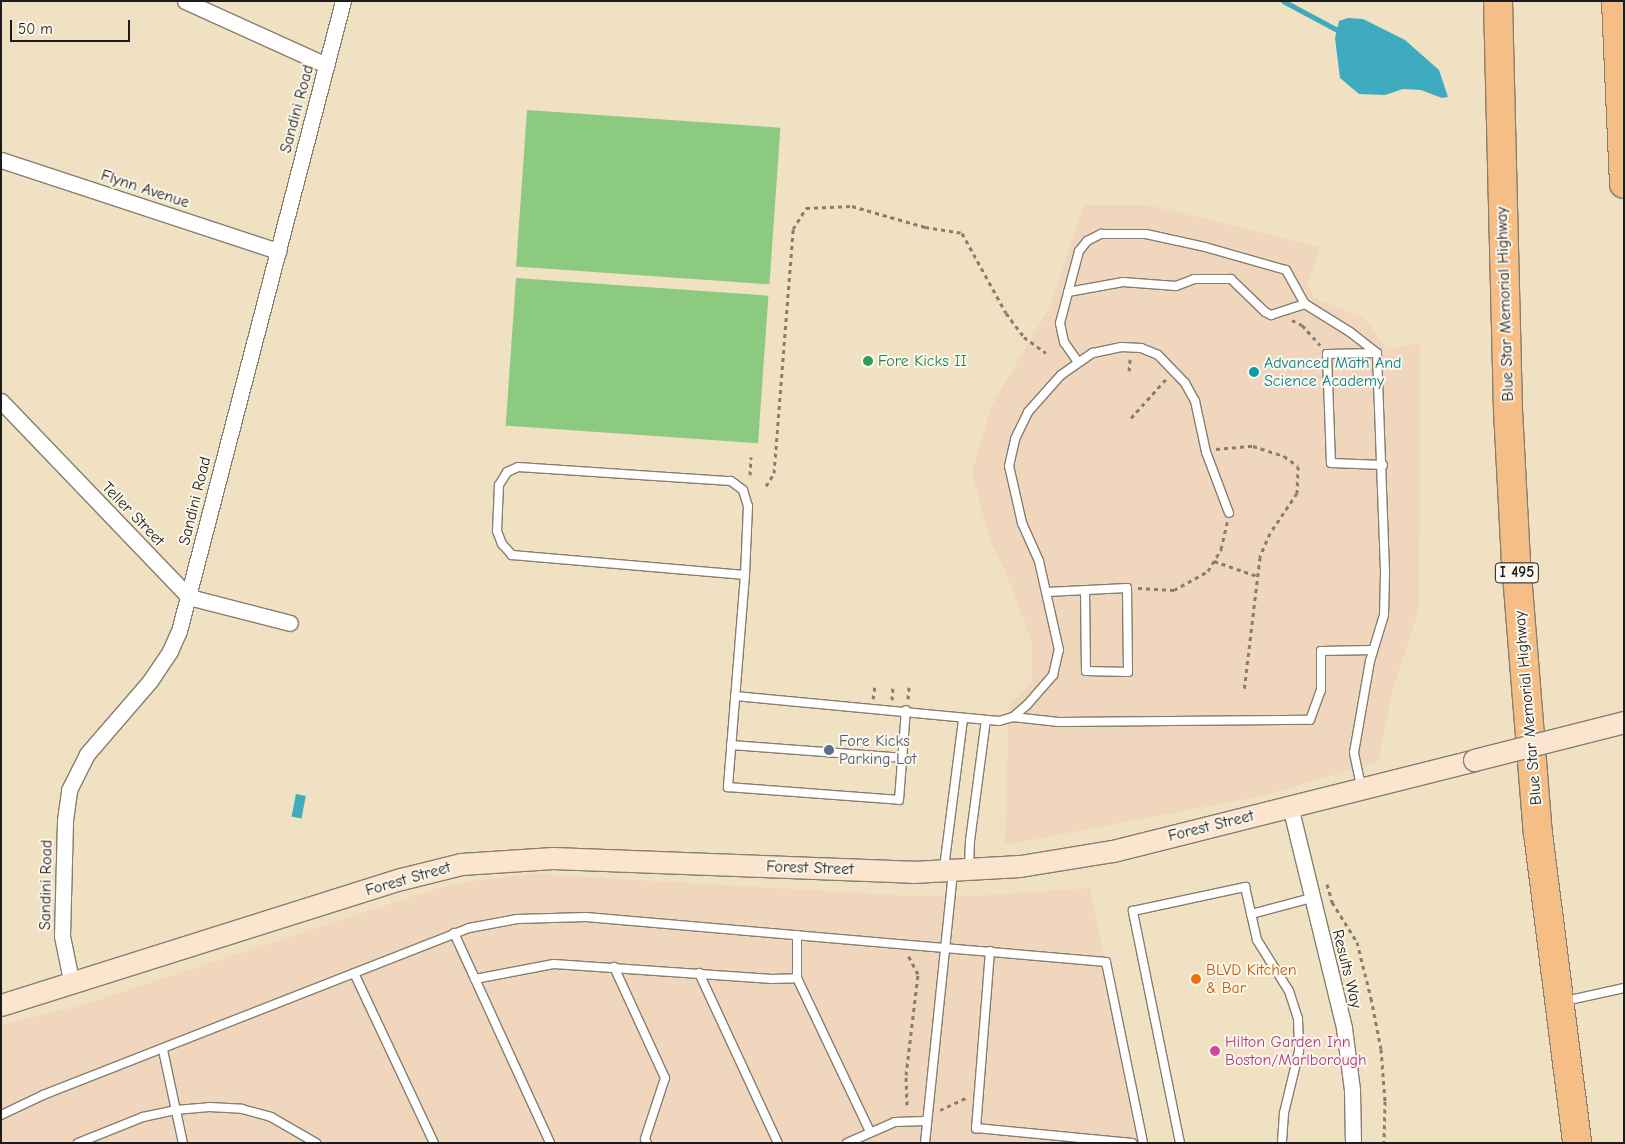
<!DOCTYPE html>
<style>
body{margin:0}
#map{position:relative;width:1625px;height:1144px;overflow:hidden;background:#f0e1c2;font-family:"Comic Neue",sans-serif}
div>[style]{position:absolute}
.built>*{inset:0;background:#efd6bc}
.green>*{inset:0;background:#8cca80;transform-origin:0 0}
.water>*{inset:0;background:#3fabbe;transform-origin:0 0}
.stream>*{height:5px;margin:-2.5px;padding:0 2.5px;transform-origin:2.5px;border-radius:2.5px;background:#3fabbe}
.path>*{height:3px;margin-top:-1.5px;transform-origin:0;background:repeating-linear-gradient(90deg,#867e6f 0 4px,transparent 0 8px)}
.roads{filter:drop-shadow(1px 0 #867e6f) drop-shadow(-1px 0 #867e6f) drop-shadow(0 1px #867e6f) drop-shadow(0 -1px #867e6f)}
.service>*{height:8px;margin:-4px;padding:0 4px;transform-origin:4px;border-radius:4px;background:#fff}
.minor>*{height:15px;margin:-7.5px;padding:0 7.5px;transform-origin:7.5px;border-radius:7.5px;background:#fff}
.secondary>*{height:21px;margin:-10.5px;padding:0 10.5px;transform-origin:10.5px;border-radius:10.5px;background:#fbe5cf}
.motorway>*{height:28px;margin:-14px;padding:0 14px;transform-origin:14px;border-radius:14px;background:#f6be87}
.bridges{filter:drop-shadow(1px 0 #867e6f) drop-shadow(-1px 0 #867e6f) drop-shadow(0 1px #867e6f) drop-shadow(0 -1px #867e6f)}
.secondary-bridge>*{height:21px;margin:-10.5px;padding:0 10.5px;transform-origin:10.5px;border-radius:10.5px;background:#fbe5cf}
.dots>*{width:14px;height:14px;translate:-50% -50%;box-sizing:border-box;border:2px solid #fbf7ec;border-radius:50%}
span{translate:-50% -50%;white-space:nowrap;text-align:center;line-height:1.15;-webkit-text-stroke:4px #fbf7ec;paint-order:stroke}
.shield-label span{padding:1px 4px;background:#fbf7ec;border:1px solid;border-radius:4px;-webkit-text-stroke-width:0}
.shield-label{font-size:15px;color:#1c1c1c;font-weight:700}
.street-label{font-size:16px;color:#1c1c1c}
.leisure-label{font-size:16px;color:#27864d}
.left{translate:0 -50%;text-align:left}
.culture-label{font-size:16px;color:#0d838f}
.service-label{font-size:16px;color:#4e5e75}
.food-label{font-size:16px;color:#c56008}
.hotel-label{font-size:16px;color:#b23c85}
.frame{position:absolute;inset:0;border:2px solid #1c1c1c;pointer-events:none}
.scale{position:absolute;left:10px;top:20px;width:120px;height:22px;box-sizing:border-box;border:2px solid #1c1c1c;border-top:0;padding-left:6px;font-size:15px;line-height:18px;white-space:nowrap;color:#1c1c1c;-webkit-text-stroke:4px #fbf7ec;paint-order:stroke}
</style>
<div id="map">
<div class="built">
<div style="clip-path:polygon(1084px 205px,1148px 205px,1319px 247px,1308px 284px,1314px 298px,1365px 319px,1387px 350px,1420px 342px,1419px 609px,1392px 692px,1378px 762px,1261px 796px,1005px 845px,1009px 705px,1032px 682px,1032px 642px,1006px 573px,989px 538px,972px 472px,991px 407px,1049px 308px)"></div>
<div style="clip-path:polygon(534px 874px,911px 896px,975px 896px,1090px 888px,1143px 1143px,1px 1143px,1px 1025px,80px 1006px,438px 888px,470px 881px)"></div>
</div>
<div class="green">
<div style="left:527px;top:110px;width:254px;height:157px;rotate:4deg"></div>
<div style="left:516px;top:278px;width:253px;height:148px;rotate:4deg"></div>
</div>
<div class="water">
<div style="clip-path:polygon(1348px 18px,1363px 19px,1405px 40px,1439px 70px,1448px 97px,1442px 98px,1421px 90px,1403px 89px,1385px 95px,1359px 94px,1340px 78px,1335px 38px,1339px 21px)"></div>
<div style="left:296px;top:794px;width:10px;height:23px;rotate:11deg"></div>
</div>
<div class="stream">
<div style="left:1283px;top:1px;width:61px;rotate:28.2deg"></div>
</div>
<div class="path">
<div style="left:1292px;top:320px;width:11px;rotate:27deg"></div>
<div style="left:1302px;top:325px;width:27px;rotate:48deg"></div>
<div style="left:1129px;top:371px;width:12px;rotate:-85deg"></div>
<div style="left:1131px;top:418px;width:54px;rotate:-48deg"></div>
<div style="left:1216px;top:449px;width:37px;rotate:-5deg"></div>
<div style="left:1253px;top:446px;width:33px;rotate:18deg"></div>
<div style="left:1284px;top:456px;width:17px;rotate:36deg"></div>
<div style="left:1298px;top:466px;width:27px;rotate:92deg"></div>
<div style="left:1297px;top:493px;width:48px;rotate:124deg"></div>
<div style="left:1270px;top:533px;width:26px;rotate:113deg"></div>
<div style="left:1260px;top:557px;width:135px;rotate:96.8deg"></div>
<div style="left:750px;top:475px;width:18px;rotate:-87deg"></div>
<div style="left:766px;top:486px;width:15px;rotate:-58deg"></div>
<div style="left:774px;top:473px;width:245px;rotate:-85.5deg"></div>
<div style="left:793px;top:229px;width:25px;rotate:-58deg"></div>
<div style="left:806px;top:208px;width:46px;rotate:-2.5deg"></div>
<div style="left:852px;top:206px;width:76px;rotate:16deg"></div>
<div style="left:925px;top:227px;width:37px;rotate:9deg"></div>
<div style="left:962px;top:233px;width:91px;rotate:61.2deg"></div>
<div style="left:1006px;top:313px;width:30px;rotate:53deg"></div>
<div style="left:1024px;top:337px;width:27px;rotate:36deg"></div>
<div style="left:1214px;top:561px;width:46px;rotate:19.2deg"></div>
<div style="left:1138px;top:588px;width:36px;rotate:3deg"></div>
<div style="left:1174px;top:590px;width:39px;rotate:-29deg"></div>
<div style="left:1208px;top:571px;width:26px;rotate:-59deg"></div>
<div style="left:1221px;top:549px;width:28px;rotate:-77deg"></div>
<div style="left:873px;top:699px;width:15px;rotate:-82deg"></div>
<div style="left:908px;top:699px;width:12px;rotate:-85deg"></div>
<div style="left:892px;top:700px;width:14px;rotate:-86deg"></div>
<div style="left:1327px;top:884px;width:19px;rotate:74deg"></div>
<div style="left:1332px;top:902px;width:47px;rotate:58deg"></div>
<div style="left:1357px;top:942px;width:58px;rotate:76deg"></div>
<div style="left:1371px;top:998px;width:52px;rotate:78.9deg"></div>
<div style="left:1381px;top:1049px;width:52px;rotate:85.6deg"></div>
<div style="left:1385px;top:1101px;width:42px;rotate:91.4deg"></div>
<div style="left:907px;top:1105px;width:30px;rotate:-92deg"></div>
<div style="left:906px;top:1075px;width:102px;rotate:-83.2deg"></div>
<div style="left:918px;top:974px;width:21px;rotate:-118deg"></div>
<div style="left:940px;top:1110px;width:31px;rotate:-25deg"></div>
</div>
<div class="roads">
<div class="service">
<div style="left:1068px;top:292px;width:56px;rotate:-10.3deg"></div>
<div style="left:1123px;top:282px;width:53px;rotate:4.3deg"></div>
<div style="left:1176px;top:286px;width:19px;rotate:-21deg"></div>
<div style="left:1194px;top:279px;width:37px"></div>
<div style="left:1231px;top:279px;width:47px;rotate:44.1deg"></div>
<div style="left:1265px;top:312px;width:7px;rotate:27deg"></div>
<div style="left:1271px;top:315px;width:36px;rotate:-18deg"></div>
<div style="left:1305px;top:304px;width:53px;rotate:31.9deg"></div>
<div style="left:1350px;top:332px;width:34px;rotate:38deg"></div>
<div style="left:1377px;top:353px;width:221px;rotate:87.9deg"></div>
<div style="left:1385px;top:574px;width:41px;rotate:91.4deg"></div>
<div style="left:1384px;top:615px;width:48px;rotate:106.9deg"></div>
<div style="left:1370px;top:661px;width:93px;rotate:99.9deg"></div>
<div style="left:1354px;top:753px;width:34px;rotate:78deg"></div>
<div style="left:1377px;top:353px;width:50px;rotate:178.9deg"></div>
<div style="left:1327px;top:354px;width:109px;rotate:87.9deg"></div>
<div style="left:1331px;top:463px;width:52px;rotate:2.2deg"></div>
<div style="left:1078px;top:362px;width:24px;rotate:-125deg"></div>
<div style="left:1064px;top:342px;width:19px;rotate:-102deg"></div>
<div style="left:1060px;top:323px;width:74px;rotate:-75.2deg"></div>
<div style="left:1079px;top:251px;width:13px;rotate:-51deg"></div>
<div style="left:1087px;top:241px;width:16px;rotate:-27deg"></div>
<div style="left:1101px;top:234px;width:45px"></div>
<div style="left:1146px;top:234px;width:60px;rotate:12.4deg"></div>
<div style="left:1205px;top:247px;width:84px;rotate:15.9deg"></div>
<div style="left:1286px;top:270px;width:39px;rotate:61deg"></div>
<div style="left:745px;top:575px;width:234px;rotate:-175.1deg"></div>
<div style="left:512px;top:555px;width:15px;rotate:-132deg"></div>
<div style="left:502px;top:544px;width:14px;rotate:-111deg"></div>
<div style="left:497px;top:531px;width:46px;rotate:-87.5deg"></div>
<div style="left:499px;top:485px;width:15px;rotate:-58deg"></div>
<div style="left:507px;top:472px;width:12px;rotate:-24deg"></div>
<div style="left:518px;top:467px;width:213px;rotate:3.8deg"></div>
<div style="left:731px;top:481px;width:15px;rotate:37deg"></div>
<div style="left:743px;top:490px;width:17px;rotate:73deg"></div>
<div style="left:748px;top:506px;width:69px;rotate:92.5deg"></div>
<div style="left:745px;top:575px;width:213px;rotate:94.6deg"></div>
<div style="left:728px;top:787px;width:171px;rotate:4.3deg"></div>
<div style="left:899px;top:800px;width:90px;rotate:-85.6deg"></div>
<div style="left:1047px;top:592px;width:80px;rotate:-2.9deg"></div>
<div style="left:1127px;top:588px;width:84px;rotate:89.3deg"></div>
<div style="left:1128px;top:672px;width:42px;rotate:-178.6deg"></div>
<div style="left:1086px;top:671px;width:80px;rotate:-90.7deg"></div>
<div style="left:735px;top:696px;width:265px;rotate:5.4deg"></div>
<div style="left:999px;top:721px;width:15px;rotate:-16deg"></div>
<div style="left:1013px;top:717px;width:18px;rotate:-41deg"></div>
<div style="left:1027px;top:705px;width:40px;rotate:-49deg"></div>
<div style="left:1053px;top:675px;width:26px;rotate:-77deg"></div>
<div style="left:1059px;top:650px;width:91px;rotate:-102.7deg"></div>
<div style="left:1039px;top:561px;width:42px;rotate:-114.1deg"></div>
<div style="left:1022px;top:523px;width:58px;rotate:-102.8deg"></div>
<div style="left:1009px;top:466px;width:28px;rotate:-77deg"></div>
<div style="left:1015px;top:439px;width:30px;rotate:-64deg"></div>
<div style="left:1028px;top:412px;width:50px;rotate:-48.3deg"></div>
<div style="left:1061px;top:375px;width:39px;rotate:-35deg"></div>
<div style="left:1093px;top:353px;width:29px;rotate:-12deg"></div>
<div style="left:1121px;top:347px;width:20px;rotate:3deg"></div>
<div style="left:1141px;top:348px;width:18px;rotate:22deg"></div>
<div style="left:1158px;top:355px;width:39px;rotate:46deg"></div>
<div style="left:1185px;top:383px;width:21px;rotate:61deg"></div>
<div style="left:1195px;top:401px;width:52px;rotate:77.8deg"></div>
<div style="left:1206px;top:452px;width:65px;rotate:69.3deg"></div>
<div style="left:1013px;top:717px;width:46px;rotate:6.2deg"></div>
<div style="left:1059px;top:722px;width:251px;rotate:-0.5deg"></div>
<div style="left:1310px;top:720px;width:32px;rotate:-70deg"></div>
<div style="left:1321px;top:690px;width:39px;rotate:-90deg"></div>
<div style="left:1321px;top:651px;width:52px;rotate:-1.1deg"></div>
<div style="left:731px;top:745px;width:171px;rotate:4.3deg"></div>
<div style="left:944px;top:868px;width:150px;rotate:-82.7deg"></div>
<div style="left:969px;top:868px;width:27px;rotate:-88deg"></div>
<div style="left:970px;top:841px;width:122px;rotate:-82.5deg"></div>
<div style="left:1251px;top:914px;width:62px;rotate:-14.9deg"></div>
<div style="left:454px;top:933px;width:231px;rotate:65.4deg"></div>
<div style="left:797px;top:935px;width:43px;rotate:90deg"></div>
<div style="left:797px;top:978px;width:170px;rotate:64.6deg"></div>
<div style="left:990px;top:951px;width:178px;rotate:94.5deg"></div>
<div style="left:976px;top:1128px;width:157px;rotate:5.5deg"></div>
<div style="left:614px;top:967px;width:122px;rotate:65.3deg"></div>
<div style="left:665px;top:1078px;width:64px;rotate:108.2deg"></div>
<div style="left:645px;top:1139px;width:4px;rotate:63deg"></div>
<div style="left:354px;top:973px;width:188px;rotate:64.8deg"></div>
<div style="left:699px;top:973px;width:187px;rotate:65.1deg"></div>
<div style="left:475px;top:979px;width:80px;rotate:-10.8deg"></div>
<div style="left:554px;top:964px;width:219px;rotate:3.9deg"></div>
<div style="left:772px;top:979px;width:25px;rotate:-2deg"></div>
<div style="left:1565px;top:1001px;width:60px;rotate:-12.4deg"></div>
<div style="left:163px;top:1050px;width:95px;rotate:77.9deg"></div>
<div style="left:1px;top:1115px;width:47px;rotate:-25.5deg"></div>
<div style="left:43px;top:1095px;width:458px;rotate:-21.4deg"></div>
<div style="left:469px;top:928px;width:49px;rotate:-10.6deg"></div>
<div style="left:517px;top:919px;width:69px;rotate:-1.7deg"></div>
<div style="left:586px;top:917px;width:522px;rotate:4.95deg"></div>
<div style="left:1106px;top:962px;width:185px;rotate:78.4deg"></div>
<div style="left:78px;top:1143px;width:70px;rotate:-21.8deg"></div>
<div style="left:143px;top:1117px;width:34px;rotate:-12deg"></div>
<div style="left:176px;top:1110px;width:33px;rotate:-5deg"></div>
<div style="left:209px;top:1107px;width:33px;rotate:3deg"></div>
<div style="left:242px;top:1109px;width:30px;rotate:15deg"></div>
<div style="left:271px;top:1117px;width:52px;rotate:30deg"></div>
<div style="left:847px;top:1143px;width:52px;rotate:-23.6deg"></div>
<div style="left:895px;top:1122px;width:31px;rotate:-2deg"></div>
<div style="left:925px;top:1143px;width:273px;rotate:-84.1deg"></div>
<div style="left:1180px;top:1143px;width:237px;rotate:-101.5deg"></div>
<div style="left:1133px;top:911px;width:115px;rotate:-12.1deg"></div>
<div style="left:1245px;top:887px;width:54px;rotate:77.2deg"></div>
<div style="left:1257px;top:940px;width:60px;rotate:57.9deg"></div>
<div style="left:1289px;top:991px;width:29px;rotate:72deg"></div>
<div style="left:1298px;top:1019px;width:32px;rotate:88deg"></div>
<div style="left:1299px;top:1051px;width:64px;rotate:103.6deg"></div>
<div style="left:1284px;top:1113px;width:30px;rotate:94deg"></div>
</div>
<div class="minor">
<div style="left:185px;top:1px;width:155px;rotate:24.4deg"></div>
<div style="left:1px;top:160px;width:292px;rotate:18.2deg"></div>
<div style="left:1px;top:401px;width:272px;rotate:46.2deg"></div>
<div style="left:189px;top:597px;width:104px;rotate:14.4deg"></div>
<div style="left:1290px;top:806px;width:228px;rotate:76.3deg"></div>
<div style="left:1344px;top:1028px;width:63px;rotate:82.6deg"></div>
<div style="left:1352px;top:1090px;width:53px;rotate:88.9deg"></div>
<div style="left:72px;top:985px;width:50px;rotate:-101.5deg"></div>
<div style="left:62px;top:936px;width:116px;rotate:-88.5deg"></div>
<div style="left:65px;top:820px;width:30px;rotate:-82deg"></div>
<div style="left:69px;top:790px;width:40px;rotate:-63.4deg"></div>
<div style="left:87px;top:754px;width:96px;rotate:-49.2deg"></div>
<div style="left:150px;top:681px;width:36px;rotate:-56deg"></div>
<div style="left:170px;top:651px;width:22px;rotate:-66deg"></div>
<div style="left:179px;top:631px;width:651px;rotate:-75.41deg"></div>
</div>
<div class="secondary">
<div style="left:1px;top:1005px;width:419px;rotate:-17.5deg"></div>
<div style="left:401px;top:879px;width:62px;rotate:-14deg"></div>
<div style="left:461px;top:864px;width:92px;rotate:-3.7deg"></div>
<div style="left:553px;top:858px;width:360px;rotate:2.2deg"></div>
<div style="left:913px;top:872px;width:107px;rotate:-3.2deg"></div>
<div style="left:1020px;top:866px;width:94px;rotate:-9.2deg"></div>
<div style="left:1113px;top:851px;width:372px;rotate:-14.1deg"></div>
</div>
<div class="motorway">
<div style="left:1498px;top:1px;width:409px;rotate:88.6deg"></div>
<div style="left:1508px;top:410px;width:152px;rotate:87deg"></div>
<div style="left:1516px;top:562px;width:272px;rotate:85.4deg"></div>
<div style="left:1538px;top:833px;width:312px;rotate:82.8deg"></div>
<div style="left:1616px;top:1px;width:183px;rotate:87.5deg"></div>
</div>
</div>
<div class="bridges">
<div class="secondary-bridge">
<div style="left:1474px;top:760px;width:155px;rotate:-14.2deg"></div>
</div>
</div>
<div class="dots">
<div style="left:868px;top:361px;background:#2e9e5b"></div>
<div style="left:1254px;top:372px;background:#0f9aa8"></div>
<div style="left:829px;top:750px;background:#5c6f8a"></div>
<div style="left:1196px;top:979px;background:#e8710a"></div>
<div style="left:1215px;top:1051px;background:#d1479c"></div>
</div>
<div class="shield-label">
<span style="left:1517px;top:573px">I 495</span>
</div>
<div class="street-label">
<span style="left:297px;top:109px;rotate:-75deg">Sandini Road</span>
<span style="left:145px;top:189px;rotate:18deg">Flynn Avenue</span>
<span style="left:1505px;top:304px;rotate:-92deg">Blue Star Memorial Highway</span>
<span style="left:195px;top:501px;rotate:-76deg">Sandini Road</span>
<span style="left:133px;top:514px;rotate:46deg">Teller Street</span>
<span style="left:1528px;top:708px;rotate:-95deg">Blue Star Memorial Highway</span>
<span style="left:1211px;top:826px;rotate:-14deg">Forest Street</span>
<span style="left:810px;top:868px;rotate:2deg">Forest Street</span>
<span style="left:408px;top:879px;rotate:-16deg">Forest Street</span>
<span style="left:46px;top:885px;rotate:-89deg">Sandini Road</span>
<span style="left:1347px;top:969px;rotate:76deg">Results Way</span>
</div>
<div class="leisure-label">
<span class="left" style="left:878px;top:361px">Fore Kicks II</span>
</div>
<div class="culture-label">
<span class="left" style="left:1264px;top:372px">Advanced Math And<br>Science Academy</span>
</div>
<div class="service-label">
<span class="left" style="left:839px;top:750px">Fore Kicks<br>Parking Lot</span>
</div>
<div class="food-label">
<span class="left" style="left:1206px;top:979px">BLVD Kitchen<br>&amp; Bar</span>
</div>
<div class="hotel-label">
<span class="left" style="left:1225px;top:1051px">Hilton Garden Inn<br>Boston/Marlborough</span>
</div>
<div class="frame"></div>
<div class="scale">50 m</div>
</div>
